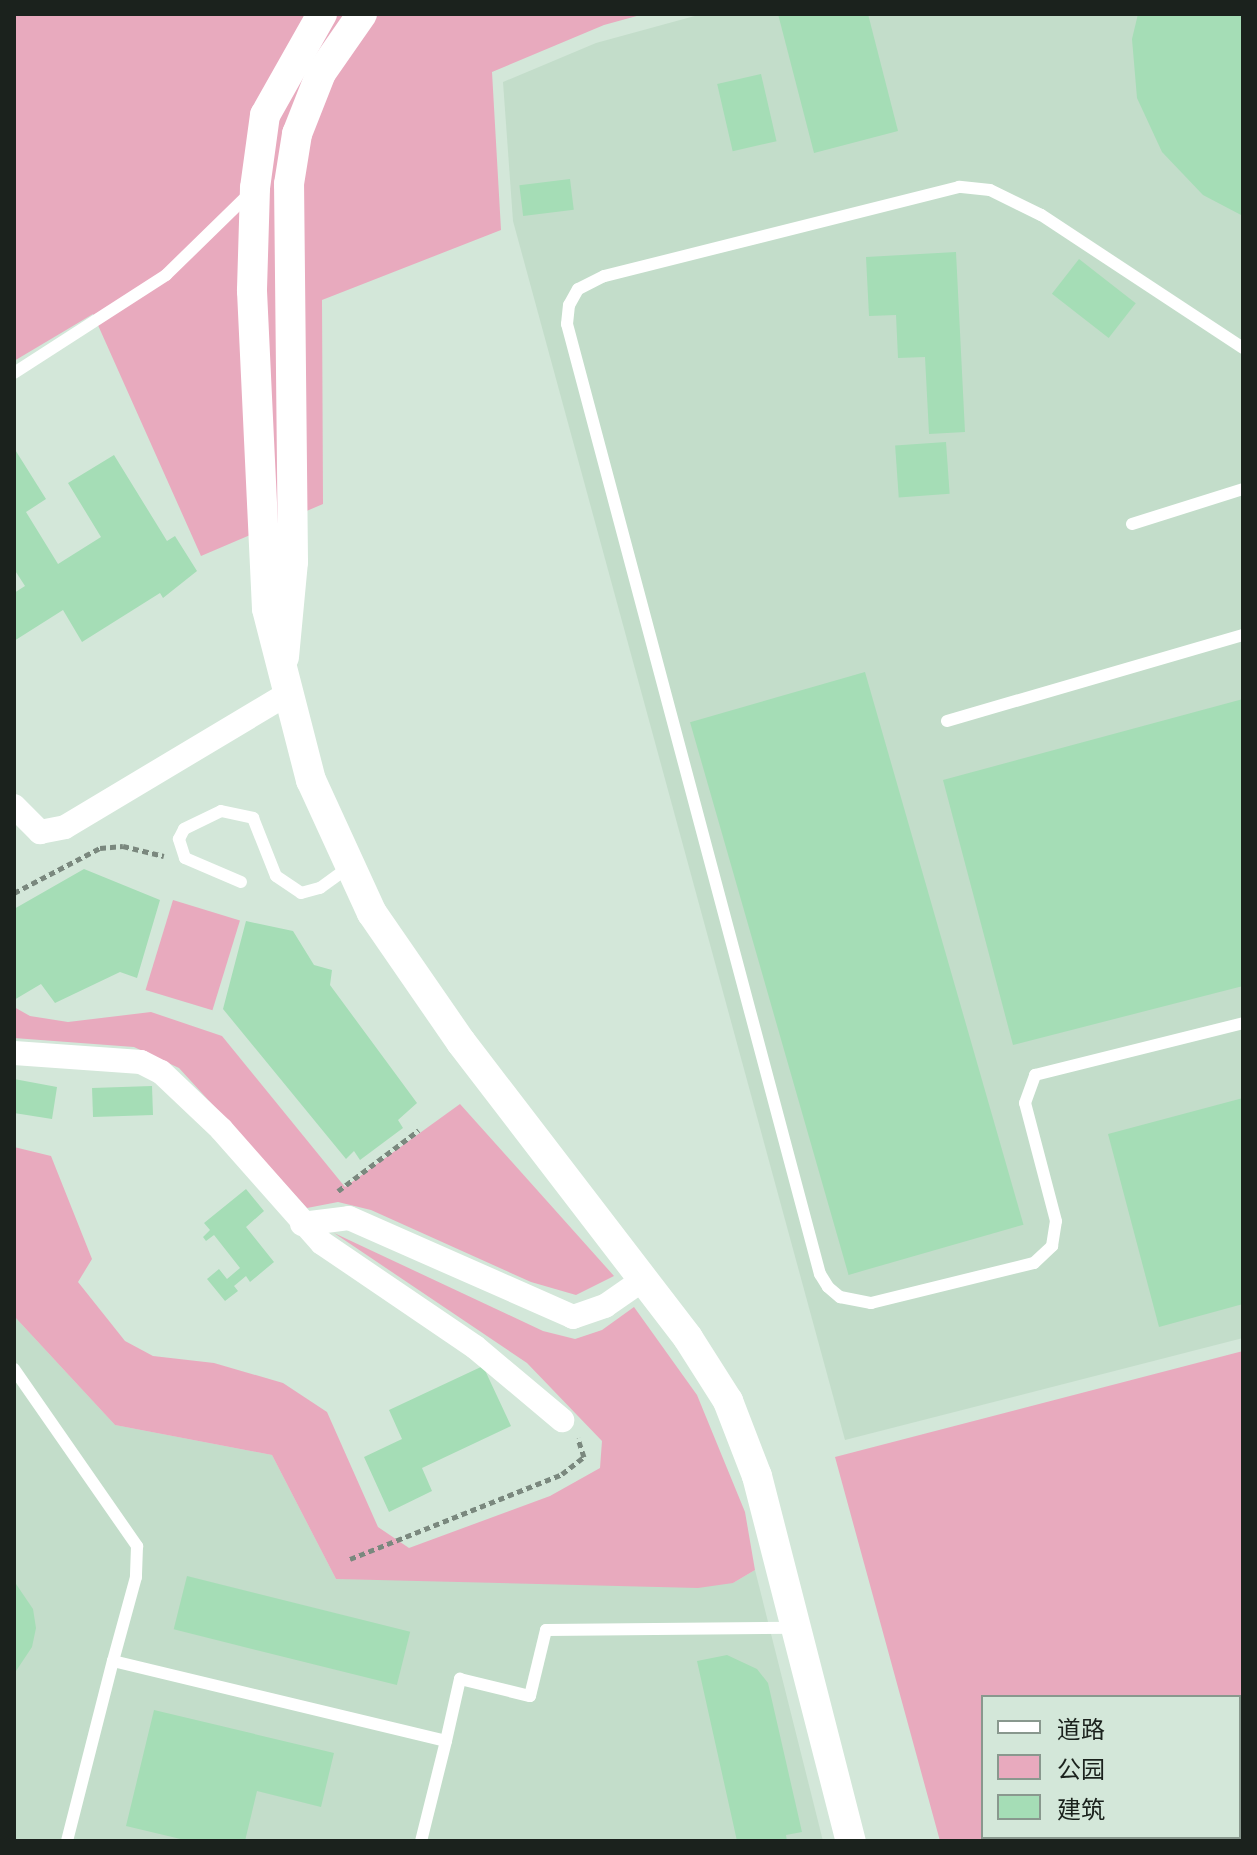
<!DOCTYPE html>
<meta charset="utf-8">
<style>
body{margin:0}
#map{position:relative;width:1257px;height:1855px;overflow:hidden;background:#d3e7d9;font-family:"Open Sans","Noto Sans SC",sans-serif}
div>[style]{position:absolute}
.built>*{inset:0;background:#c3ddca}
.green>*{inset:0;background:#e8aabe;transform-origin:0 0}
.building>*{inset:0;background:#a5ddb6;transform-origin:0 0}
.path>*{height:5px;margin-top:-2.5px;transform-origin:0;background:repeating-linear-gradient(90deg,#7a887e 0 6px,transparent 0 10px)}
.service>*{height:12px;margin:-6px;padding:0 6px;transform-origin:6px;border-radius:6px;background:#fff}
.minor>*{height:24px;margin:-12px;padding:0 12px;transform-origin:12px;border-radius:12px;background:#fff}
.tertiary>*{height:30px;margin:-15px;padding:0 15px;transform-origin:15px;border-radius:15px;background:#fff}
span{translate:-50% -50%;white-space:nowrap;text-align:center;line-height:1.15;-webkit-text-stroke:7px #d3e7d9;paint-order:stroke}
.frame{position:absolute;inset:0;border:16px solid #1b221d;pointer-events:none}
.legend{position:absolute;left:981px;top:1695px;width:260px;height:144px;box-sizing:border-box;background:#d3e7d9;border:2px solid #89988e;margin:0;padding:10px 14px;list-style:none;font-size:24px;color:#1b221d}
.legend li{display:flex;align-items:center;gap:16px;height:40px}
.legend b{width:40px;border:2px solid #89988e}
</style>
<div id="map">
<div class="built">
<div style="clip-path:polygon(702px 14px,1243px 14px,1243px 1338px,845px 1440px,513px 221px,503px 82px,596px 43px)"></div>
<div style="clip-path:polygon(14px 1316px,115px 1425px,272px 1455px,336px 1579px,733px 1583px,755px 1570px,823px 1841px,14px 1841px)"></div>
</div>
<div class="green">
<div style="clip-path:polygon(14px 14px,644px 14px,604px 25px,492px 72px,501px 230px,322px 300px,323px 504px,201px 556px,93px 314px,14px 361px)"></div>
<div style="left:173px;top:900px;width:70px;height:94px;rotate:17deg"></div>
<div style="clip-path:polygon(14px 1007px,30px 1016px,68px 1022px,151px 1012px,222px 1036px,345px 1187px,460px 1104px,614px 1276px,576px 1295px,531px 1282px,371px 1210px,338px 1202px,307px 1208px,179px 1068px,134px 1047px,14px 1038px)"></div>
<div style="clip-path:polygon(14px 1147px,51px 1156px,92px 1259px,78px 1282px,125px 1341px,153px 1356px,214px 1363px,283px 1383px,327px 1412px,378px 1527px,409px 1548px,550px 1496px,600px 1468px,602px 1441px,527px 1363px,334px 1233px,543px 1331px,575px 1339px,602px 1330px,634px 1307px,697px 1395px,745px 1512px,755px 1570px,733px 1583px,698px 1588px,336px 1579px,272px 1455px,115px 1425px,14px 1316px)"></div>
<div style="clip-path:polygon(evenodd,1243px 1351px,1243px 1841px,940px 1841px,835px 1457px,1243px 1351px,1239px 1697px,1239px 1837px,983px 1837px,983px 1697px,1239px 1697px)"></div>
</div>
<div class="building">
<div style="clip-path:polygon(778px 14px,868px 14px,898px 131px,814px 153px)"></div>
<div style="clip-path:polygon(1138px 14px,1243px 14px,1243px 216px,1203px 195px,1162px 152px,1137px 98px,1132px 39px)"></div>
<div style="left:761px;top:74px;width:69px;height:45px;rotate:77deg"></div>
<div style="left:570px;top:179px;width:31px;height:51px;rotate:83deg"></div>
<div style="clip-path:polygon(956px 252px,965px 432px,929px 434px,925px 357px,898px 358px,896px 315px,869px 316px,866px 257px)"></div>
<div style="left:1079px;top:259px;width:72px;height:44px;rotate:38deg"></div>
<div style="left:946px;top:442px;width:52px;height:51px;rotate:86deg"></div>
<div style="clip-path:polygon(14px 448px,46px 499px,26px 512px,58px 564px,101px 537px,68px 483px,114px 455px,167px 541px,175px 536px,197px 571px,163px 598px,160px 593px,82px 642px,63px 610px,14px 641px,14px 593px,25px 586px,14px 569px)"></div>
<div style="left:865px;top:672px;width:575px;height:182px;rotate:74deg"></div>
<div style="clip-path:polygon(1243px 699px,1243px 986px,1013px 1045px,943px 780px)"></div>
<div style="clip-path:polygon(84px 869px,160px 900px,137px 978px,120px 972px,55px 1003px,41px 984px,14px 1000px,14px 909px)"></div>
<div style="clip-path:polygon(246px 921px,293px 931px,314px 965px,332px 970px,330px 985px,417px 1103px,398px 1120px,403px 1128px,360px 1160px,354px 1151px,346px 1159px,223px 1009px)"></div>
<div style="clip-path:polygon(14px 1079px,57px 1087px,52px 1119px,14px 1113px)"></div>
<div style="left:152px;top:1086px;width:29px;height:60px;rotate:88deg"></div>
<div style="clip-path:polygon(1243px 1098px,1243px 1304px,1159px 1327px,1108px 1134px)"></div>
<div style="clip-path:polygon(246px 1189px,264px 1211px,246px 1227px,274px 1262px,250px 1282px,246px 1276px,234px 1286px,238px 1291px,225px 1301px,207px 1279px,219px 1269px,227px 1279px,240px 1268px,214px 1235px,206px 1241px,203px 1237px,210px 1230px,204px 1223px)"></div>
<div style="clip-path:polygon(483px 1366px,511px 1426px,422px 1468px,432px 1491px,389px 1512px,364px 1457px,402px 1439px,389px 1410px)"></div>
<div style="left:187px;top:1576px;width:230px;height:55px;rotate:14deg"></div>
<div style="clip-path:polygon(14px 1581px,33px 1609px,36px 1628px,32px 1647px,14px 1674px)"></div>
<div style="clip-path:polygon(727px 1655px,757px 1669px,768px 1683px,802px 1832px,786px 1835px,787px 1841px,737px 1841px,697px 1661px)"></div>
<div style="clip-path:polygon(154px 1710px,334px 1753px,321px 1807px,257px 1791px,245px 1841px,189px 1841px,126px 1826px)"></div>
</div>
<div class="path">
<div style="left:14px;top:893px;width:97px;rotate:-27.6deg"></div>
<div style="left:100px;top:848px;width:23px;rotate:-5deg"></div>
<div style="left:123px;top:846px;width:42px;rotate:13.7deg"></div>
<div style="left:338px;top:1191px;width:101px;rotate:-37deg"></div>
<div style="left:350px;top:1559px;width:228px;rotate:-21.8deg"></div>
<div style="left:562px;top:1474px;width:28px;rotate:-38deg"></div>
<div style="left:584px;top:1457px;width:20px;rotate:-108deg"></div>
</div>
<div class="service">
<div style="left:1243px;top:348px;width:242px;rotate:-146.6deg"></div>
<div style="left:1041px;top:215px;width:57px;rotate:-153.9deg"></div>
<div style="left:990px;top:190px;width:31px;rotate:-174deg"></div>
<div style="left:959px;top:187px;width:366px;rotate:165.9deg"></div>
<div style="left:604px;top:276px;width:29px;rotate:153deg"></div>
<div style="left:578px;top:289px;width:18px;rotate:119deg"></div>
<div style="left:569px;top:305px;width:19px;rotate:96deg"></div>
<div style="left:567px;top:324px;width:983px;rotate:75.09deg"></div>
<div style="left:820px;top:1274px;width:15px;rotate:58deg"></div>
<div style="left:828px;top:1287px;width:16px;rotate:40deg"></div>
<div style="left:840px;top:1297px;width:32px;rotate:11deg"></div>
<div style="left:871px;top:1303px;width:168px;rotate:-13.8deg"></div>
<div style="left:1034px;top:1263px;width:25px;rotate:-43deg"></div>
<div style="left:1052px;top:1246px;width:25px;rotate:-81deg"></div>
<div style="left:1056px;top:1221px;width:122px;rotate:-104.7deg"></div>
<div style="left:1025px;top:1103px;width:30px;rotate:-70deg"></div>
<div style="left:1035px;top:1075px;width:214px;rotate:-14deg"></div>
<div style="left:14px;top:373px;width:181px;rotate:-32.8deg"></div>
<div style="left:166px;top:275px;width:117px;rotate:-44.3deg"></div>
<div style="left:1132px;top:524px;width:116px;rotate:-17.5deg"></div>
<div style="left:947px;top:721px;width:308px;rotate:-16.2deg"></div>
<div style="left:241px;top:882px;width:61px;rotate:-156.8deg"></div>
<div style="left:185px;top:858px;width:20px;rotate:-108deg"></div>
<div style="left:179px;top:839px;width:11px;rotate:-63deg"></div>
<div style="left:184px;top:829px;width:41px;rotate:-25.9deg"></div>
<div style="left:221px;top:811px;width:33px;rotate:12deg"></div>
<div style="left:253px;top:818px;width:62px;rotate:68.4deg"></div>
<div style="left:276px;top:876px;width:30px;rotate:34deg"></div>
<div style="left:301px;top:893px;width:20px;rotate:-15deg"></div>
<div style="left:320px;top:888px;width:36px;rotate:-36deg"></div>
<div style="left:14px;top:1369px;width:216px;rotate:55.2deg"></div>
<div style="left:137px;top:1546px;width:31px;rotate:92deg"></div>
<div style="left:136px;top:1577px;width:87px;rotate:105.3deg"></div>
<div style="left:446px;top:1741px;width:64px;rotate:-77.3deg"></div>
<div style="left:460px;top:1679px;width:72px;rotate:13.7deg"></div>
<div style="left:530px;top:1696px;width:68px;rotate:-76.4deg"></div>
<div style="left:546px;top:1630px;width:250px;rotate:-0.5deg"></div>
<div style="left:67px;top:1841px;width:186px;rotate:-75.7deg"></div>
<div style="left:113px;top:1661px;width:342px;rotate:13.5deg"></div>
<div style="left:446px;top:1741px;width:103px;rotate:104deg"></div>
</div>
<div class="minor">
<div style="left:14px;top:806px;width:37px;rotate:45deg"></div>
<div style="left:40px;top:832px;width:25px;rotate:-11deg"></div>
<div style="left:65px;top:827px;width:261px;rotate:-30.9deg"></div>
<div style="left:14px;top:1053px;width:127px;rotate:4.1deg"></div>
<div style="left:141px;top:1062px;width:22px;rotate:27deg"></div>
<div style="left:161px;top:1072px;width:83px;rotate:43.5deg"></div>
<div style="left:221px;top:1129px;width:152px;rotate:48.5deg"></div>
<div style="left:322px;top:1243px;width:185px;rotate:34.2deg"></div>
<div style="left:475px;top:1347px;width:114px;rotate:40deg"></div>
<div style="left:302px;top:1224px;width:47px;rotate:-7.3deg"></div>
<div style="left:349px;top:1218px;width:245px;rotate:23.8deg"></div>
<div style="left:573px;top:1317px;width:34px;rotate:-19deg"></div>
<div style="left:605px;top:1306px;width:47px;rotate:-34.7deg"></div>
</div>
<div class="tertiary">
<div style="left:322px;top:14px;width:116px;rotate:119.4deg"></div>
<div style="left:265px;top:115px;width:74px;rotate:97.8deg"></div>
<div style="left:255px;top:188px;width:103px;rotate:91.7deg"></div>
<div style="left:252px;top:291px;width:318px;rotate:87.3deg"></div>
<div style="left:267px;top:609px;width:177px;rotate:75.6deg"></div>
<div style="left:311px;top:780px;width:146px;rotate:65.4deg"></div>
<div style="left:372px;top:913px;width:157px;rotate:55.4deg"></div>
<div style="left:461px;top:1042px;width:373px;rotate:52.5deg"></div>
<div style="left:688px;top:1338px;width:75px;rotate:57.6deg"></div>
<div style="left:728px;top:1401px;width:80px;rotate:68.9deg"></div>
<div style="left:757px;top:1476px;width:377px;rotate:75.6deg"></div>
<div style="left:284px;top:657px;width:95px;rotate:-84.6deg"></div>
<div style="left:293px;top:562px;width:378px;rotate:-90.6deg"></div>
<div style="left:289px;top:184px;width:51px;rotate:-80.9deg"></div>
<div style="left:297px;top:134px;width:66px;rotate:-68.5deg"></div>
<div style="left:321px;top:73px;width:72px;rotate:-55.2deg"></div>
</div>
<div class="frame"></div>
<ul class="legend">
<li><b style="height:10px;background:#fff"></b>道路</li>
<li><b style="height:22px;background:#e8aabe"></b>公园</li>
<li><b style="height:22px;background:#a5ddb6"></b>建筑</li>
</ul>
</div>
